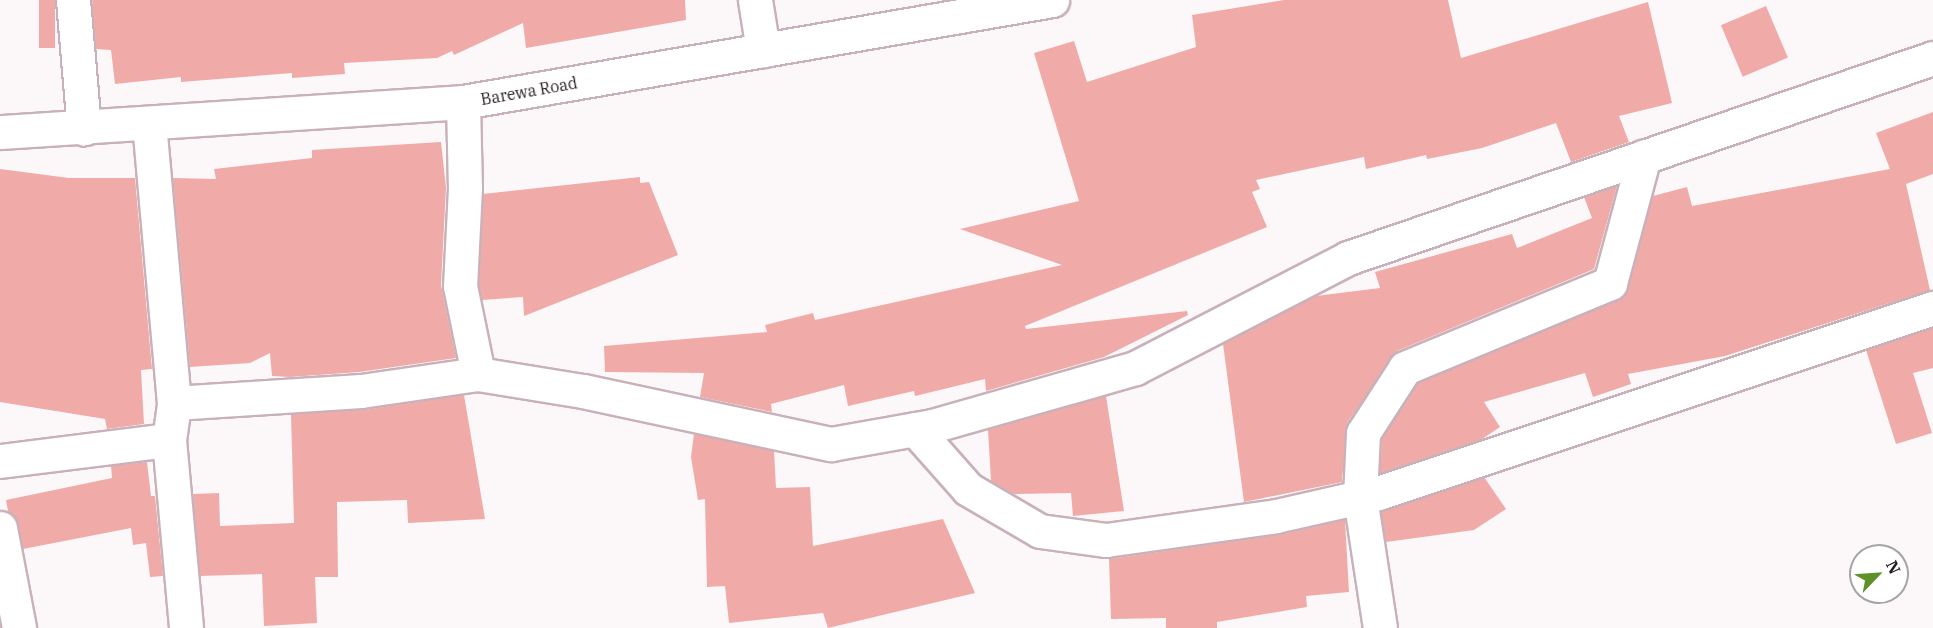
<!DOCTYPE html>
<style>
body{margin:0}
#map{position:relative;width:1933px;height:628px;overflow:hidden;background:#fcf7f9;font-family:"IBM Plex Serif",serif}
div>[style]{position:absolute}
.building>*{inset:0;background:#f0aba9;transform-origin:0 0}
.roads{filter:drop-shadow(2px 0 #c9b1ba) drop-shadow(-2px 0 #c9b1ba) drop-shadow(0 2px #c9b1ba) drop-shadow(0 -2px #c9b1ba)}
.minor>*{height:33px;margin:-16.5px;padding:0 16.5px;transform-origin:16.5px;border-radius:16.5px;background:#fff}
.major>*{height:33px;margin:-16.5px;padding:0 16.5px;transform-origin:16.5px;border-radius:16.5px;background:#fff}
span{translate:-50% -50%;white-space:nowrap;text-align:center;line-height:1.15;-webkit-text-stroke:5px #fff;paint-order:stroke}
.street-label{font-size:16px;color:#231b1e}
.north{position:absolute;left:1849px;top:544px;width:60px;height:60px;box-sizing:border-box;background:#fff;border:2px solid #a7a4a5;border-radius:50%;rotate:65deg;font-size:16px;font-weight:700;line-height:24px;text-align:center;color:#231b1e}
.north::after{content:'';display:block;margin:auto;width:21px;height:27px;background:#5f9129;clip-path:polygon(50% 0,100% 100%,50% 72%,0 100%)}
</style>
<div id="map">
<div class="building">
<div style="left:39px;top:0;width:16px;height:48px"></div>
<div style="clip-path:polygon(92px 0,685px 0,686px 20px,526px 48px,523px 23px,454px 55px,452px 51px,437px 58px,344px 63px,345px 74px,292px 78px,292px 73px,181px 82px,181px 77px,115px 84px,111px 50px,96px 49px)"></div>
<div style="clip-path:polygon(1284px 0,1448px 0,1461px 58px,1648px 2px,1672px 103px,1619px 116px,1629px 142px,1571px 162px,1556px 123px,1482px 148px,1427px 159px,1426px 155px,1366px 169px,1364px 157px,1256px 180px,1260px 189px,1252px 192px,1267px 227px,1025px 326px,1026px 329px,1187px 311px,1188px 315px,1104px 357px,986px 391px,985px 379px,915px 396px,914px 391px,848px 406px,844px 385px,771px 404px,772px 412px,700px 397px,704px 373px,605px 372px,604px 346px,767px 332px,765px 325px,813px 313px,815px 320px,1062px 265px,960px 229px,1079px 201px,1034px 53px,1074px 41px,1087px 82px,1196px 47px,1192px 15px)"></div>
<div style="left:1766px;top:6px;width:56px;height:49px;rotate:67deg"></div>
<div style="clip-path:polygon(1933px 112px,1933px 174px,1906px 184px,1930px 290px,1725px 356px,1628px 374px,1631px 384px,1593px 397px,1585px 373px,1484px 402px,1500px 427px,1482px 439px,1380px 473px,1382px 439px,1418px 383px,1624px 296px,1653px 196px,1687px 187px,1692px 206px,1890px 169px,1876px 133px)"></div>
<div style="clip-path:polygon(441px 142px,446px 188px,441px 285px,456px 358px,359px 372px,290px 377px,272px 376px,270px 353px,250px 363px,190px 367px,173px 178px,216px 179px,214px 169px,312px 158px,312px 150px)"></div>
<div style="clip-path:polygon(0 169px,69px 178px,135px 178px,152px 369px,141px 370px,144px 424px,107px 429px,105px 419px,0 402px)"></div>
<div style="clip-path:polygon(640px 177px,640px 183px,649px 182px,678px 255px,524px 316px,523px 297px,482px 300px,479px 285px,483px 194px)"></div>
<div style="clip-path:polygon(1617px 186px,1594px 269px,1397px 351px,1347px 423px,1342px 482px,1244px 502px,1223px 344px,1316px 296px,1380px 288px,1375px 272px,1512px 234px,1517px 248px,1592px 218px,1584px 197px)"></div>
<div style="clip-path:polygon(1933px 328px,1933px 368px,1913px 373px,1932px 433px,1896px 444px,1866px 350px)"></div>
<div style="clip-path:polygon(464px 395px,485px 519px,408px 523px,407px 500px,337px 502px,338px 577px,315px 577px,317px 623px,264px 626px,262px 574px,200px 576px,193px 494px,219px 493px,220px 526px,294px 523px,291px 414px,364px 410px)"></div>
<div style="clip-path:polygon(1106px 396px,1124px 511px,1073px 516px,1071px 493px,1014px 494px,991px 481px,988px 430px)"></div>
<div style="clip-path:polygon(694px 434px,774px 451px,776px 488px,810px 487px,813px 546px,943px 519px,975px 593px,828px 628px,823px 613px,729px 623px,725px 586px,707px 587px,705px 499px,698px 500px,691px 457px)"></div>
<div style="clip-path:polygon(147px 462px,151px 496px,155px 496px,163px 576px,150px 577px,146px 543px,133px 545px,131px 528px,23px 549px,18px 524px,8px 511px,6px 500px,112px 478px,111px 466px)"></div>
<div style="clip-path:polygon(1484px 477px,1506px 509px,1474px 530px,1386px 542px,1381px 512px)"></div>
<div style="clip-path:polygon(1345px 520px,1349px 592px,1306px 596px,1307px 607px,1217px 622px,1217px 628px,1166px 628px,1166px 618px,1111px 619px,1109px 559px,1279px 535px)"></div>
</div>
<div class="roads">
<div class="minor">
<div style="left:73px;top:0;width:129px;rotate:85.1deg"></div>
<div style="left:755px;top:0;width:51px;rotate:80.9deg"></div>
<div style="left:463px;top:102px;width:86px;rotate:88.7deg"></div>
<div style="left:465px;top:188px;width:98px;rotate:92.9deg"></div>
<div style="left:460px;top:286px;width:90px;rotate:78.4deg"></div>
<div style="left:174px;top:403px;width:187px;rotate:-3.7deg"></div>
<div style="left:361px;top:391px;width:118px;rotate:-8.3deg"></div>
<div style="left:478px;top:374px;width:106px;rotate:9.2deg"></div>
<div style="left:583px;top:391px;width:254px;rotate:12.1deg"></div>
<div style="left:831px;top:444px;width:103px;rotate:-10.1deg"></div>
<div style="left:932px;top:426px;width:211px;rotate:-15.9deg"></div>
<div style="left:1135px;top:368px;width:240px;rotate:-27.3deg"></div>
<div style="left:1348px;top:258px;width:618px;rotate:-18.87deg"></div>
<div style="left:915px;top:429px;width:80px;rotate:48.5deg"></div>
<div style="left:968px;top:489px;width:83px;rotate:30.3deg"></div>
<div style="left:1040px;top:531px;width:67px;rotate:7.8deg"></div>
<div style="left:1106px;top:540px;width:172px;rotate:-8deg"></div>
<div style="left:1276px;top:516px;width:105px;rotate:-12.7deg"></div>
<div style="left:1378px;top:493px;width:585px;rotate:-18.43deg"></div>
<div style="left:169px;top:440px;width:187px;rotate:84.8deg"></div>
<div style="left:0;top:461px;width:170px;rotate:-7.1deg"></div>
<div style="left:169px;top:440px;width:37px;rotate:-82deg"></div>
<div style="left:174px;top:403px;width:281px;rotate:-95.1deg"></div>
<div style="left:0;top:528px;width:102px;rotate:79.2deg"></div>
<div style="left:1380px;top:628px;width:133px;rotate:-98.7deg"></div>
<div style="left:1360px;top:497px;width:64px;rotate:-87.3deg"></div>
<div style="left:1363px;top:433px;width:77px;rotate:-57.1deg"></div>
<div style="left:1405px;top:368px;width:222px;rotate:-22.5deg"></div>
<div style="left:1610px;top:283px;width:131px;rotate:-75deg"></div>
</div>
<div class="major">
<div style="left:0;top:132px;width:464px;rotate:-3.7deg"></div>
<div style="left:463px;top:102px;width:598px;rotate:-9.82deg"></div>
</div>
</div>
<div class="street-label">
<span style="left:529px;top:91px;rotate:-10deg">Barewa Road</span>
</div>
<div class="north">N</div>
</div>
